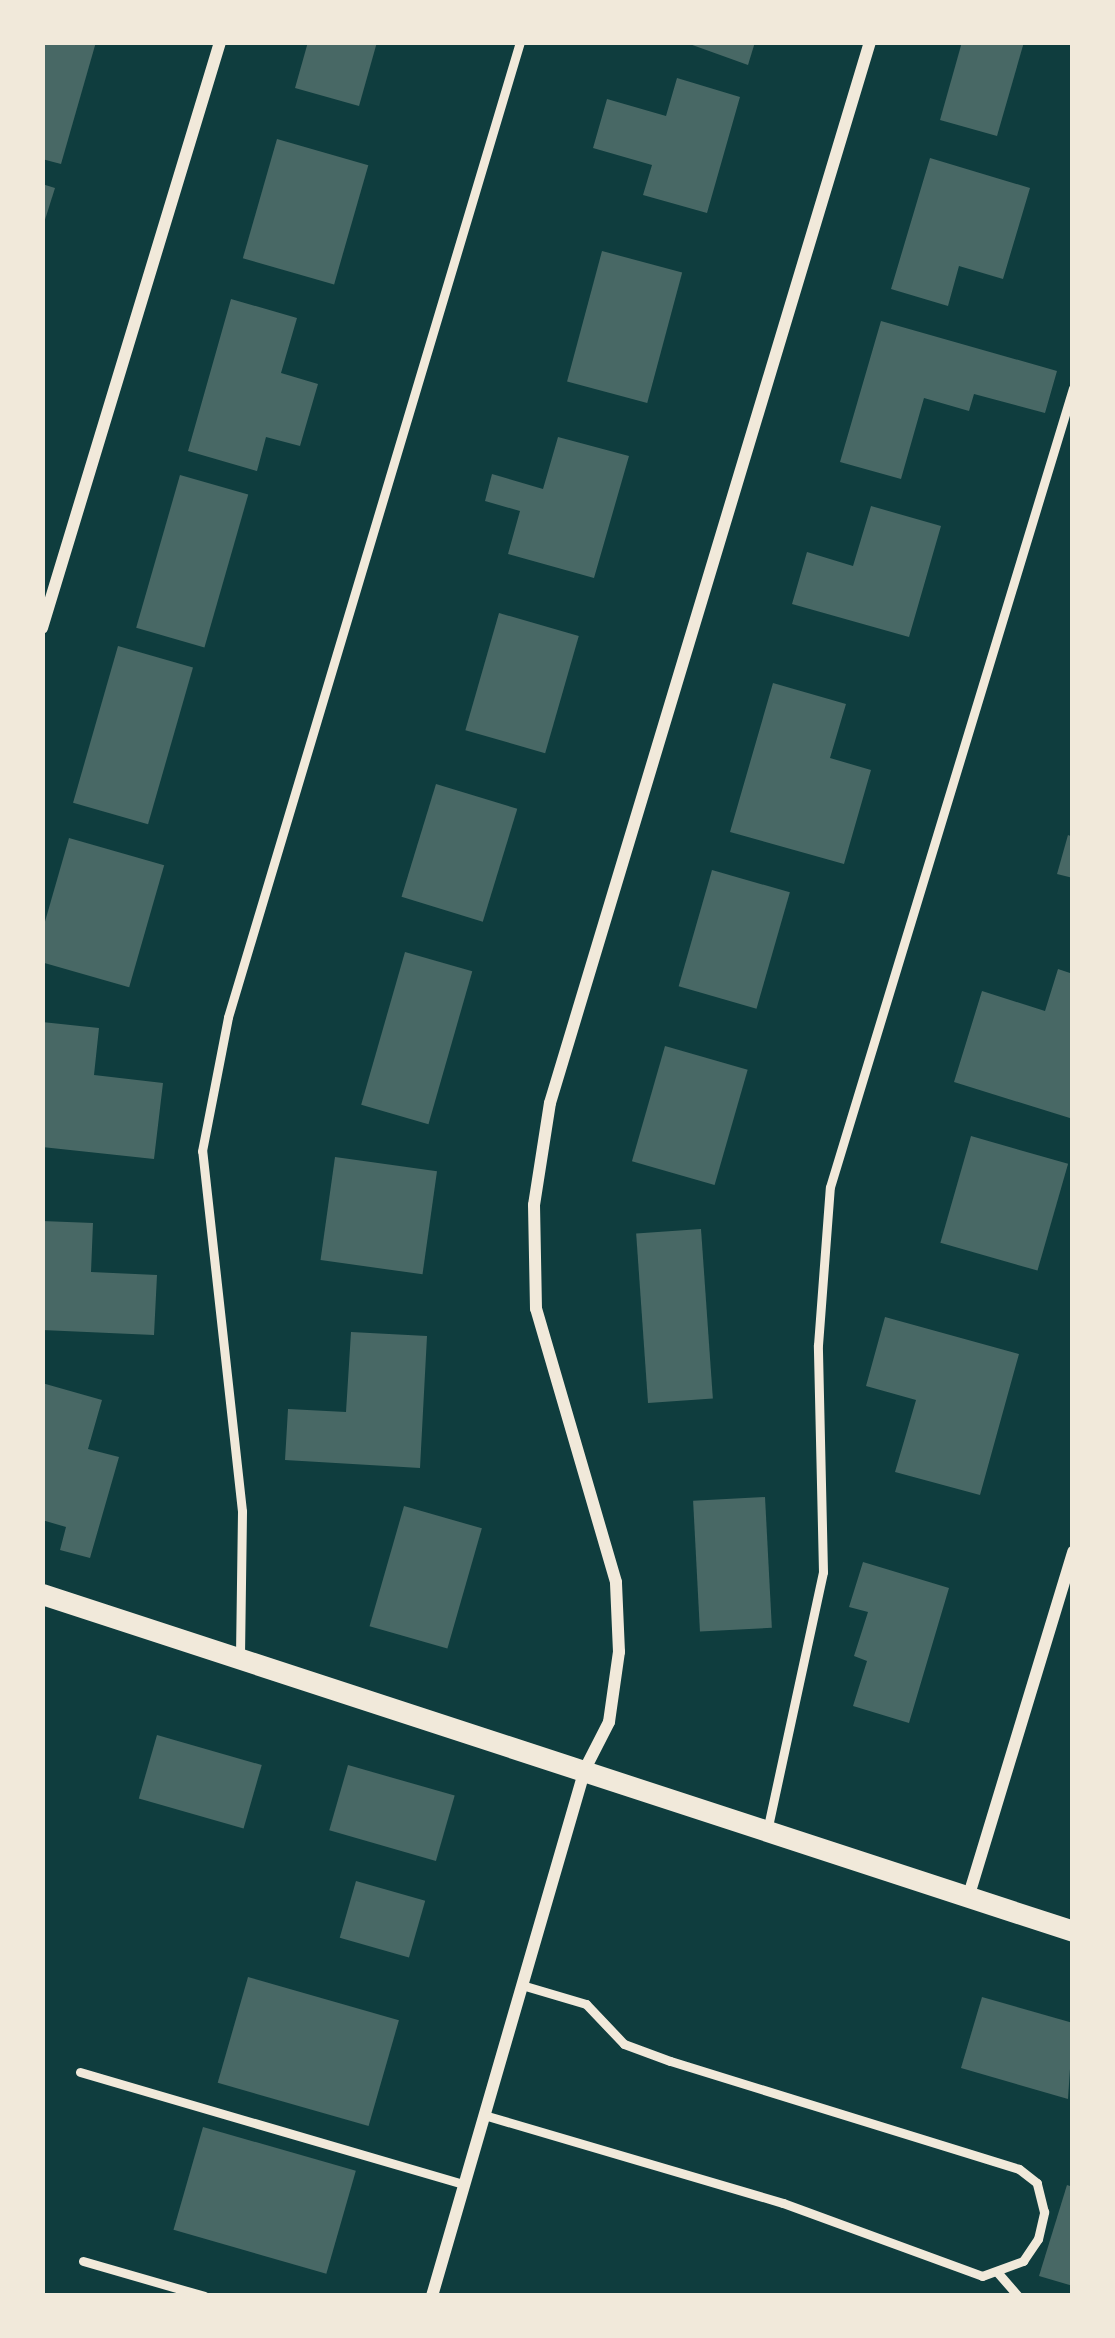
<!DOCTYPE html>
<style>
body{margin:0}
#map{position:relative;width:1115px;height:2338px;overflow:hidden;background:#0f3d3e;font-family:Barlow,sans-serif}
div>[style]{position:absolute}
.building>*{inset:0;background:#486865;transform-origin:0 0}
.service>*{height:9px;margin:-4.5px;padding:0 4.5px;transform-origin:4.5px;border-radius:4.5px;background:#f1e9da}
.minor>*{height:12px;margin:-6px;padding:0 6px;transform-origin:6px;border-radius:6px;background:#f1e9da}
.tertiary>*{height:21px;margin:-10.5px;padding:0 10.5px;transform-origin:10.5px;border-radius:10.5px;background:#f1e9da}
span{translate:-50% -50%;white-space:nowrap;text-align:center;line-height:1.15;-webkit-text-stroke:12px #f1e9da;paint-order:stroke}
.frame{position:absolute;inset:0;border:45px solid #f1e9da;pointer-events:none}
</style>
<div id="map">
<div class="building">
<div style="clip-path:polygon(42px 42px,96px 42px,61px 164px,42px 159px)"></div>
<div style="clip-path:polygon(308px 42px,377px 42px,359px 106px,295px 88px)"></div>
<div style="clip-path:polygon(684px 42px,755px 42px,748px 65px)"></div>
<div style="clip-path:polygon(962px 42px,1024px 42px,997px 136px,940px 120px)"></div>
<div style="clip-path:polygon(677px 78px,740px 97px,707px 213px,643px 195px,652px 165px,593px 148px,607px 99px,666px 116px)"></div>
<div style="left:277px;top:139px;width:95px;height:124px;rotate:16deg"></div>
<div style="clip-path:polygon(930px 158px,1030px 188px,1003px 279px,959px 266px,948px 306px,891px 289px)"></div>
<div style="clip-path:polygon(42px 184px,55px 188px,43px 226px,42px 226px)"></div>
<div style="left:602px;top:251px;width:83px;height:135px;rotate:15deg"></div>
<div style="clip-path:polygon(231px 299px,297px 318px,281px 373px,318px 384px,300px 446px,266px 437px,257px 471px,188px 451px)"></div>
<div style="clip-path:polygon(881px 321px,1057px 371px,1045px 413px,974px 394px,969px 411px,924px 398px,901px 479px,840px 462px)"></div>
<div style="clip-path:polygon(558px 437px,629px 456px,594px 578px,508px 554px,520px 511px,485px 501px,492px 474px,543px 489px)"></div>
<div style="left:180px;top:475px;width:71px;height:159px;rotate:16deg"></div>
<div style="clip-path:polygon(871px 506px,941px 526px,909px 637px,792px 604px,807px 552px,853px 566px)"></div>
<div style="left:499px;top:613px;width:83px;height:122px;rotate:16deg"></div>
<div style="left:118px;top:646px;width:78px;height:163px;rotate:16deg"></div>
<div style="clip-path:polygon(773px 683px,846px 704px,830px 758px,871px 770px,844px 864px,730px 832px)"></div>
<div style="left:436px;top:784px;width:85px;height:118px;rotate:17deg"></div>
<div style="clip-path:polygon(1068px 835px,1073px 837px,1073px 878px,1057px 874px)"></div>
<div style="left:69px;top:838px;width:99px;height:127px;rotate:16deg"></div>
<div style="left:712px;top:870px;width:81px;height:121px;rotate:16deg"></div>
<div style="left:405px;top:952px;width:70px;height:159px;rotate:16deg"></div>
<div style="clip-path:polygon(1058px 969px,1073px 974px,1073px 1119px,954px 1082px,982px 991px,1045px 1011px)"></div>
<div style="clip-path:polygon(42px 1022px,99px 1028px,94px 1075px,163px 1083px,154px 1159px,42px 1147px)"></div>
<div style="left:665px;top:1046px;width:86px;height:120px;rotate:16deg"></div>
<div style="left:971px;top:1136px;width:101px;height:111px;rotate:16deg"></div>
<div style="left:335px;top:1157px;width:103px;height:104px;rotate:8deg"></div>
<div style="clip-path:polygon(42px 1221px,93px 1223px,91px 1272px,157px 1275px,154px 1335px,42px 1330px)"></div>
<div style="left:701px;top:1229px;width:170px;height:65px;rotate:86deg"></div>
<div style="clip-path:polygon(885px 1317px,1019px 1354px,980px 1495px,895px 1472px,916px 1400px,866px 1386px)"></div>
<div style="clip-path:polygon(351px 1332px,427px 1336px,420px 1468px,285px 1460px,288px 1409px,346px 1412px)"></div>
<div style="clip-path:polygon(42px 1383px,102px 1400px,88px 1449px,119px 1457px,90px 1558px,60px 1550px,66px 1527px,42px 1520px)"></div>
<div style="left:765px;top:1497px;width:131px;height:72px;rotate:87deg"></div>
<div style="left:404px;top:1506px;width:81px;height:125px;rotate:16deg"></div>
<div style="clip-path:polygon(863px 1562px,949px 1588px,909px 1723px,853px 1706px,867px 1661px,854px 1656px,868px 1612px,849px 1607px)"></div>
<div style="left:157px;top:1735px;width:109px;height:66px;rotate:16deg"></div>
<div style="left:348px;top:1765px;width:111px;height:68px;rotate:16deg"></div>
<div style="left:356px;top:1881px;width:72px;height:59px;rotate:16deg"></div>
<div style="left:248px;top:1977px;width:157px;height:110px;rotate:16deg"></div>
<div style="clip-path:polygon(982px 1997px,1073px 2023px,1068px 2099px,961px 2068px)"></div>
<div style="left:203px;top:2127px;width:159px;height:107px;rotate:16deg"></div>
<div style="clip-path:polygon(1067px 2185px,1073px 2187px,1073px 2286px,1039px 2276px)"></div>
</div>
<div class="service">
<div style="left:240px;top:1655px;width:144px;rotate:-89.2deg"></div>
<div style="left:242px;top:1511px;width:362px;rotate:-96.3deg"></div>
<div style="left:202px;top:1151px;width:136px;rotate:-79deg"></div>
<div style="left:228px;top:1017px;width:1018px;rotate:-73.33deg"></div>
<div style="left:767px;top:1831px;width:265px;rotate:-77.8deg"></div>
<div style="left:823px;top:1572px;width:227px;rotate:-91.3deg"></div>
<div style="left:818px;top:1345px;width:158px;rotate:-85.7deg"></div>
<div style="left:830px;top:1187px;width:835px;rotate:-73.08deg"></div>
<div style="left:80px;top:2072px;width:400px;rotate:16.3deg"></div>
<div style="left:484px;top:2115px;width:312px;rotate:16.4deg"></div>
<div style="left:783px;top:2203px;width:212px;rotate:20.1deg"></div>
<div style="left:982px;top:2276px;width:44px;rotate:-20.1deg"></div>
<div style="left:1023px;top:2261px;width:27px;rotate:-56deg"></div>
<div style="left:1038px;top:2239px;width:28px;rotate:-77deg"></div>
<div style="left:1044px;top:2212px;width:30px;rotate:-104deg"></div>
<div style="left:1037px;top:2183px;width:23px;rotate:-142deg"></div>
<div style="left:1019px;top:2169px;width:365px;rotate:-162.8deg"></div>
<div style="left:670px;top:2061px;width:49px;rotate:-159.7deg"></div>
<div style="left:624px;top:2044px;width:55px;rotate:-133.5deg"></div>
<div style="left:586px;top:2004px;width:67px;rotate:-163.5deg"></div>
<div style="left:83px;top:2261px;width:126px;rotate:16.1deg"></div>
<div style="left:998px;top:2273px;width:30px;rotate:49deg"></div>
</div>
<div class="minor">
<div style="left:42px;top:628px;width:612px;rotate:-73.1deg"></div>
<div style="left:968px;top:1898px;width:362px;rotate:-73.1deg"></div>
<div style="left:432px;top:2296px;width:549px;rotate:-73.81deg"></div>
<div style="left:585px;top:1769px;width:53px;rotate:-62.9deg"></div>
<div style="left:609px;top:1722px;width:71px;rotate:-81.9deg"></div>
<div style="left:619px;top:1652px;width:70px;rotate:-92.5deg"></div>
<div style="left:616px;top:1582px;width:284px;rotate:-106.3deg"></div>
<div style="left:536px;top:1309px;width:104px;rotate:-91.1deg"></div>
<div style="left:534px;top:1205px;width:103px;rotate:-81.1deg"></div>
<div style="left:550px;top:1103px;width:1108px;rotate:-73.22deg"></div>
</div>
<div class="tertiary">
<div style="left:42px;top:1594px;width:1085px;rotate:18.1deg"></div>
</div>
<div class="frame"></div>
</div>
